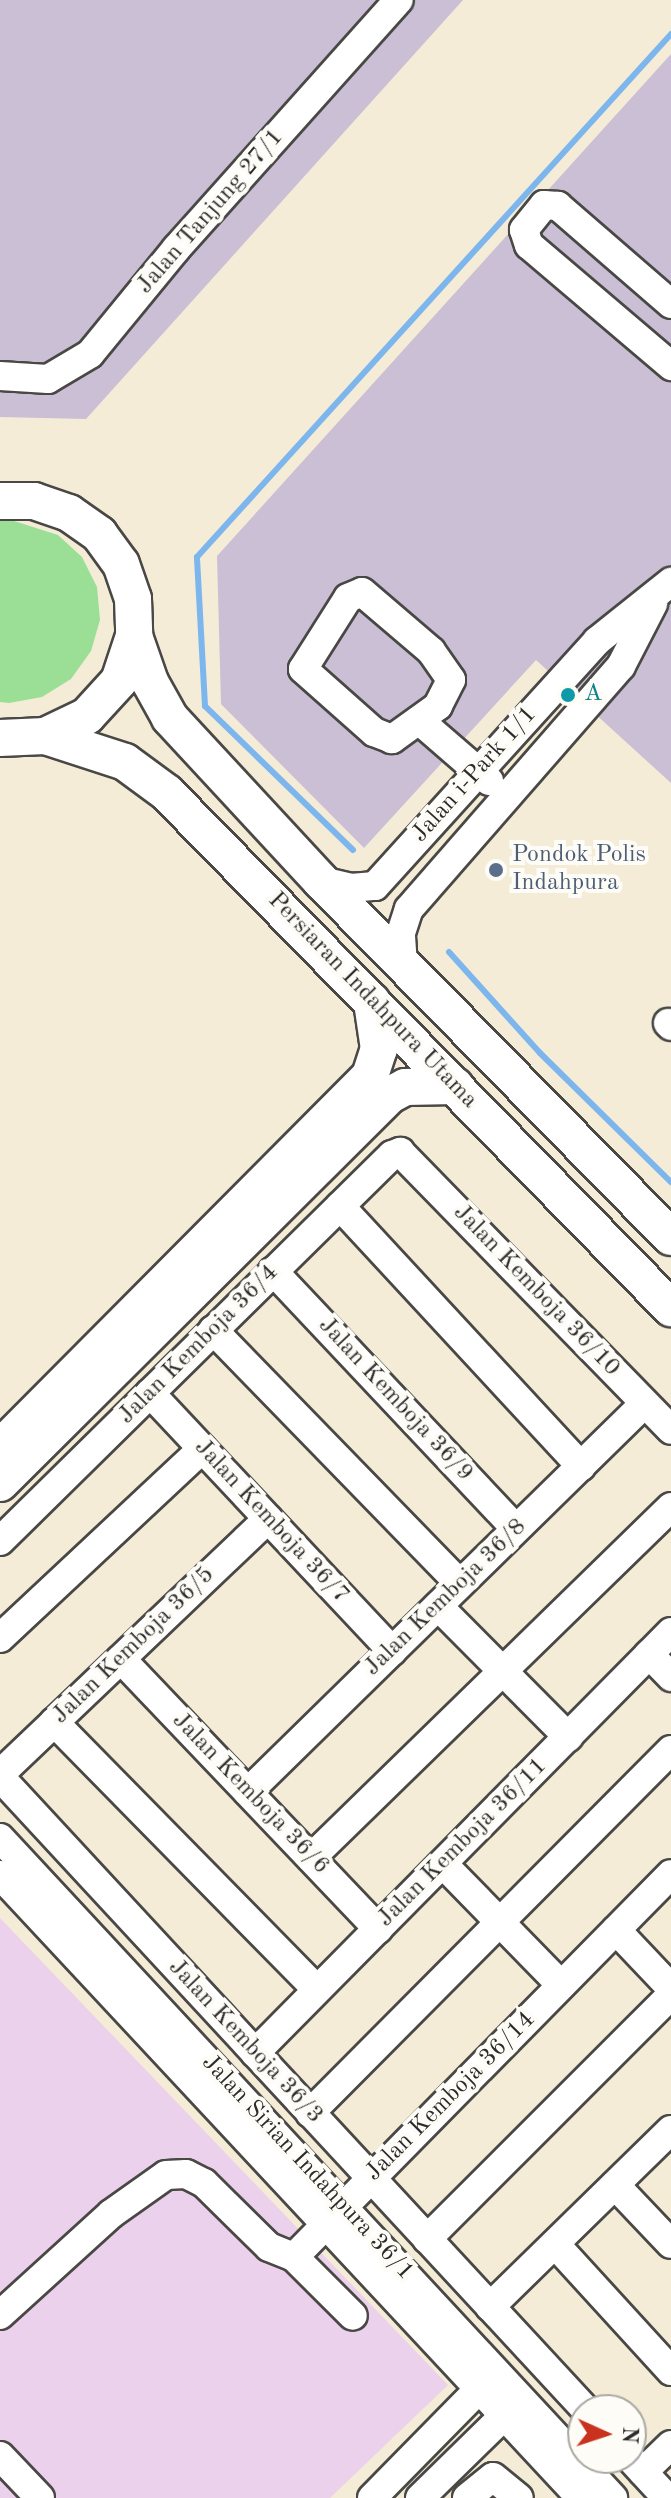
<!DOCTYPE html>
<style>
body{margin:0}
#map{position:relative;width:671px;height:2498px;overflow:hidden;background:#f4ecd7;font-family:"Old Standard TT",serif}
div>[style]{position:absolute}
.built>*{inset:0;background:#ebd1eb}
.industrial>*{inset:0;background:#cbbfd5}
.green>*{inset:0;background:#9bdf97}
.stream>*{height:6px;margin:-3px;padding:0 3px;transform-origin:3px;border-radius:3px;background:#7db6ed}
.roads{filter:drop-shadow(2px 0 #494845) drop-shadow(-2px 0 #494845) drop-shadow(0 2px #494845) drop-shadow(0 -2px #494845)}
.minor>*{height:28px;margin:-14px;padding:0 14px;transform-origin:14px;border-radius:14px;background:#fff}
.major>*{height:36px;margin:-18px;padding:0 18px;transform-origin:18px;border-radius:18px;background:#fff}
.dots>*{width:22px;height:22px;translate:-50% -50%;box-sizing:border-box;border:4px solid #fdfcf7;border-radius:50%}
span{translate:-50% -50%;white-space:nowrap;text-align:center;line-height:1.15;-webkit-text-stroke:8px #fdfcf7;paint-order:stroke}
.street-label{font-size:24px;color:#2b2b2b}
.culture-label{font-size:24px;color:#0d838f}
.left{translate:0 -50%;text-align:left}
.service-label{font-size:24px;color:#4e5e75}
.north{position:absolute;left:567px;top:2394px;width:80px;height:80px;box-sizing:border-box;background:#fdfcf7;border:2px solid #a9a8a5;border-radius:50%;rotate:93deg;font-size:22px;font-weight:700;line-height:32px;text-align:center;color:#2b2b2b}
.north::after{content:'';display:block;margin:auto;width:28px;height:36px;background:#c8321e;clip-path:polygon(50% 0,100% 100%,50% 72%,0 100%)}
</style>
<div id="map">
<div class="built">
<div style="clip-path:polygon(0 1918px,448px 2385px,330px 2498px,0 2498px)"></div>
</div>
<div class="industrial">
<div style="clip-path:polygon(0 0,463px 0,86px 419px,0 417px)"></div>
<div style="clip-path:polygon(671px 54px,671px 783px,536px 660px,364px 848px,221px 704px,217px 556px)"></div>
</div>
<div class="green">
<div style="clip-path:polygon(11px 520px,58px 535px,82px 557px,97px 587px,100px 620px,91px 651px,71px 679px,42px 697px,9px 703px,0 702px,0 521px)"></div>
</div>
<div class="stream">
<div style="left:353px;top:850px;width:206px;rotate:-135.8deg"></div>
<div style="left:205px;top:706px;width:149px;rotate:-93.1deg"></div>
<div style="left:197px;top:557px;width:706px;rotate:-47.81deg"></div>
<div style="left:449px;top:952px;width:136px;rotate:48deg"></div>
<div style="left:540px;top:1053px;width:184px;rotate:44.6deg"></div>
</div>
<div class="roads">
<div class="minor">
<div style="left:671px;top:304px;width:150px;rotate:-139.1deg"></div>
<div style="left:558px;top:206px;width:14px;rotate:-176deg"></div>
<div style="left:544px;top:205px;width:32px;rotate:129deg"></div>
<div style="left:524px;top:230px;width:16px;rotate:72deg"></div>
<div style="left:529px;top:245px;width:187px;rotate:40.4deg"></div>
<div style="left:0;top:376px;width:48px;rotate:3.6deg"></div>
<div style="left:48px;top:379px;width:49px;rotate:-30.8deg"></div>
<div style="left:90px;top:354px;width:136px;rotate:-50.7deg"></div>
<div style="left:176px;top:249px;width:334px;rotate:-48.2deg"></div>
<div style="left:362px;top:592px;width:91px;rotate:40.5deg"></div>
<div style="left:431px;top:651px;width:35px;rotate:55deg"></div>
<div style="left:451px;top:680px;width:29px;rotate:117deg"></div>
<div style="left:438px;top:706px;width:57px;rotate:144.3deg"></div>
<div style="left:392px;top:739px;width:19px;rotate:-159deg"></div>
<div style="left:374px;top:732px;width:95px;rotate:-138.4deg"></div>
<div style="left:303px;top:669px;width:84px;rotate:-57.6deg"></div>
<div style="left:348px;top:598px;width:15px;rotate:-23deg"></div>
<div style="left:421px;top:722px;width:90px;rotate:40.9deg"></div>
<div style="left:321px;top:881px;width:31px;rotate:13deg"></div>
<div style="left:351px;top:888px;width:24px;rotate:-5deg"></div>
<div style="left:375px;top:886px;width:331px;rotate:-47.8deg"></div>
<div style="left:597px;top:641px;width:95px;rotate:-38.6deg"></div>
<div style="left:403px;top:965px;width:32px;rotate:-94deg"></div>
<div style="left:401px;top:933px;width:25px;rotate:-72deg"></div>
<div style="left:409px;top:909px;width:322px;rotate:-48.9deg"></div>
<div style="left:621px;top:666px;width:70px;rotate:-62.7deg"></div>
<div style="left:668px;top:1023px;width:4px;rotate:45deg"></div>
<div style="left:340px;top:1206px;width:355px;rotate:47.2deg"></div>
<div style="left:273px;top:1271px;width:354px;rotate:46.7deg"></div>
<div style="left:213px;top:1330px;width:354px;rotate:45.8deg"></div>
<div style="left:150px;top:1393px;width:354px;rotate:46.8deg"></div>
<div style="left:0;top:1541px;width:550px;rotate:-44.56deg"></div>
<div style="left:392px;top:1155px;width:9px;rotate:-21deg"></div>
<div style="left:400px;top:1152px;width:388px;rotate:45.7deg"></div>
<div style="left:438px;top:1606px;width:185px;rotate:45.2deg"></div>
<div style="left:0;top:1638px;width:277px;rotate:-43.1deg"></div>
<div style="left:649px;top:1654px;width:32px;rotate:46deg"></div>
<div style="left:121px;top:1659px;width:373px;rotate:46.4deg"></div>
<div style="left:54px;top:1722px;width:375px;rotate:45.5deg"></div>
<div style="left:0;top:1774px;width:370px;rotate:-43.6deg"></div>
<div style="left:0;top:1777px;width:863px;rotate:47.21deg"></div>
<div style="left:248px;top:1792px;width:554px;rotate:-44.42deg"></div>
<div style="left:0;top:1838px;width:901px;rotate:47.11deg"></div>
<div style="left:311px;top:1858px;width:503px;rotate:-44.27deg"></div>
<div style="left:443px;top:1864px;width:169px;rotate:45.7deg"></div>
<div style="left:0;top:1875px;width:852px;rotate:47deg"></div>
<div style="left:616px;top:1930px;width:80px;rotate:46.5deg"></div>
<div style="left:255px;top:2053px;width:592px;rotate:-45.34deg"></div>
<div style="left:310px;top:2113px;width:512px;rotate:-45.16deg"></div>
<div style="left:615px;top:2185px;width:81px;rotate:46.5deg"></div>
<div style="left:427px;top:2239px;width:345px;rotate:-45deg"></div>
<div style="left:555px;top:2244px;width:172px;rotate:47.6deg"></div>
<div style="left:294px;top:2257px;width:83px;rotate:45deg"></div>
<div style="left:490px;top:2307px;width:253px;rotate:-44.4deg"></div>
<div style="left:0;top:2315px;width:150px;rotate:-42.3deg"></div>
<div style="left:111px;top:2214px;width:67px;rotate:-35.3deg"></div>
<div style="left:166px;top:2175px;width:20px;rotate:-3deg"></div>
<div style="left:186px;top:2174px;width:20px;rotate:27deg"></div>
<div style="left:204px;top:2183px;width:91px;rotate:44.6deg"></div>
<div style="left:269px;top:2247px;width:27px;rotate:22deg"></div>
<div style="left:294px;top:2257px;width:537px;rotate:-45.45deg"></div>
<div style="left:0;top:2456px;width:58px;rotate:46.4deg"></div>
<div style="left:630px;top:2458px;width:54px;rotate:47.2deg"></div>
<div style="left:643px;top:2472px;width:39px;rotate:-44deg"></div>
<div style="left:372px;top:2498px;width:171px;rotate:-45.5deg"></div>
<div style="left:420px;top:2498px;width:137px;rotate:-44.4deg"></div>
<div style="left:467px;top:2498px;width:33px;rotate:-39deg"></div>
<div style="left:493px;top:2477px;width:33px;rotate:39deg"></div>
</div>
<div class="major">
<div style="left:0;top:501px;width:34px"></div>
<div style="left:34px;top:501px;width:37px;rotate:19deg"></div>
<div style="left:69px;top:513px;width:37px;rotate:35deg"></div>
<div style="left:99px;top:534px;width:37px;rotate:54deg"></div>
<div style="left:121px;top:564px;width:37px;rotate:71deg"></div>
<div style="left:133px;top:599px;width:37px;rotate:88deg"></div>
<div style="left:134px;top:636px;width:47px;rotate:108.4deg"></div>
<div style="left:119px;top:681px;width:47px;rotate:132.4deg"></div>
<div style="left:87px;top:716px;width:47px;rotate:154.5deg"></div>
<div style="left:45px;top:736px;width:45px;rotate:177.5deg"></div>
<div style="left:134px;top:636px;width:49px;rotate:70.8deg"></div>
<div style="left:150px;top:682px;width:41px;rotate:60.9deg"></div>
<div style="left:170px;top:718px;width:222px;rotate:47.2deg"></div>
<div style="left:321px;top:881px;width:499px;rotate:45.5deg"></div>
<div style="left:45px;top:736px;width:84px;rotate:18deg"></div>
<div style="left:125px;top:762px;width:52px;rotate:36.4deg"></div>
<div style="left:167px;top:793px;width:721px;rotate:45.62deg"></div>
<div style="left:0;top:1448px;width:525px;rotate:-45.15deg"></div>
<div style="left:370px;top:1076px;width:28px;rotate:-72deg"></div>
<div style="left:379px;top:1049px;width:48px;rotate:-98.5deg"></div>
<div style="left:0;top:1483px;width:550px;rotate:-44.85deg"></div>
<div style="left:390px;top:1095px;width:17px;rotate:-28deg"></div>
<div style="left:405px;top:1087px;width:50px;rotate:-1.1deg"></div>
</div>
</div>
<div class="dots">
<div style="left:568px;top:695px;background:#0f9aa8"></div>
<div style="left:496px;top:870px;background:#5c6f8a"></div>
</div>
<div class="street-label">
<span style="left:211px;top:212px;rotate:-49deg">Jalan Tanjung 27/1</span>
<span style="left:475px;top:775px;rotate:-48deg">Jalan i-Park 1/1</span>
<span style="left:372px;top:1001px;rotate:46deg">Persiaran Indahpura Utama</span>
<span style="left:536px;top:1291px;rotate:46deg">Jalan Kemboja 36/10</span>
<span style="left:199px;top:1345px;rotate:-45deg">Jalan Kemboja 36/4</span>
<span style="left:395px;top:1400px;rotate:47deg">Jalan Kemboja 36/9</span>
<span style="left:271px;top:1522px;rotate:47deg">Jalan Kemboja 36/7</span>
<span style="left:446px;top:1598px;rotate:-44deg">Jalan Kemboja 36/8</span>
<span style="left:134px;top:1646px;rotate:-44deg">Jalan Kemboja 36/5</span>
<span style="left:250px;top:1794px;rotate:46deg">Jalan Kemboja 36/6</span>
<span style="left:463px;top:1843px;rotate:-45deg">Jalan Kemboja 36/11</span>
<span style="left:245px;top:2042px;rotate:47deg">Jalan Kemboja 36/3</span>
<span style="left:451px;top:2097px;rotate:-45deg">Jalan Kemboja 36/14</span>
<span style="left:307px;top:2168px;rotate:47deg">Jalan Sirian Indahpura 36/1</span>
</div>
<div class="culture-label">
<span class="left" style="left:584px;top:695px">A</span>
</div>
<div class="service-label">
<span class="left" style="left:512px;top:870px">Pondok Polis<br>Indahpura</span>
</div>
<div class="north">N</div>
</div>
